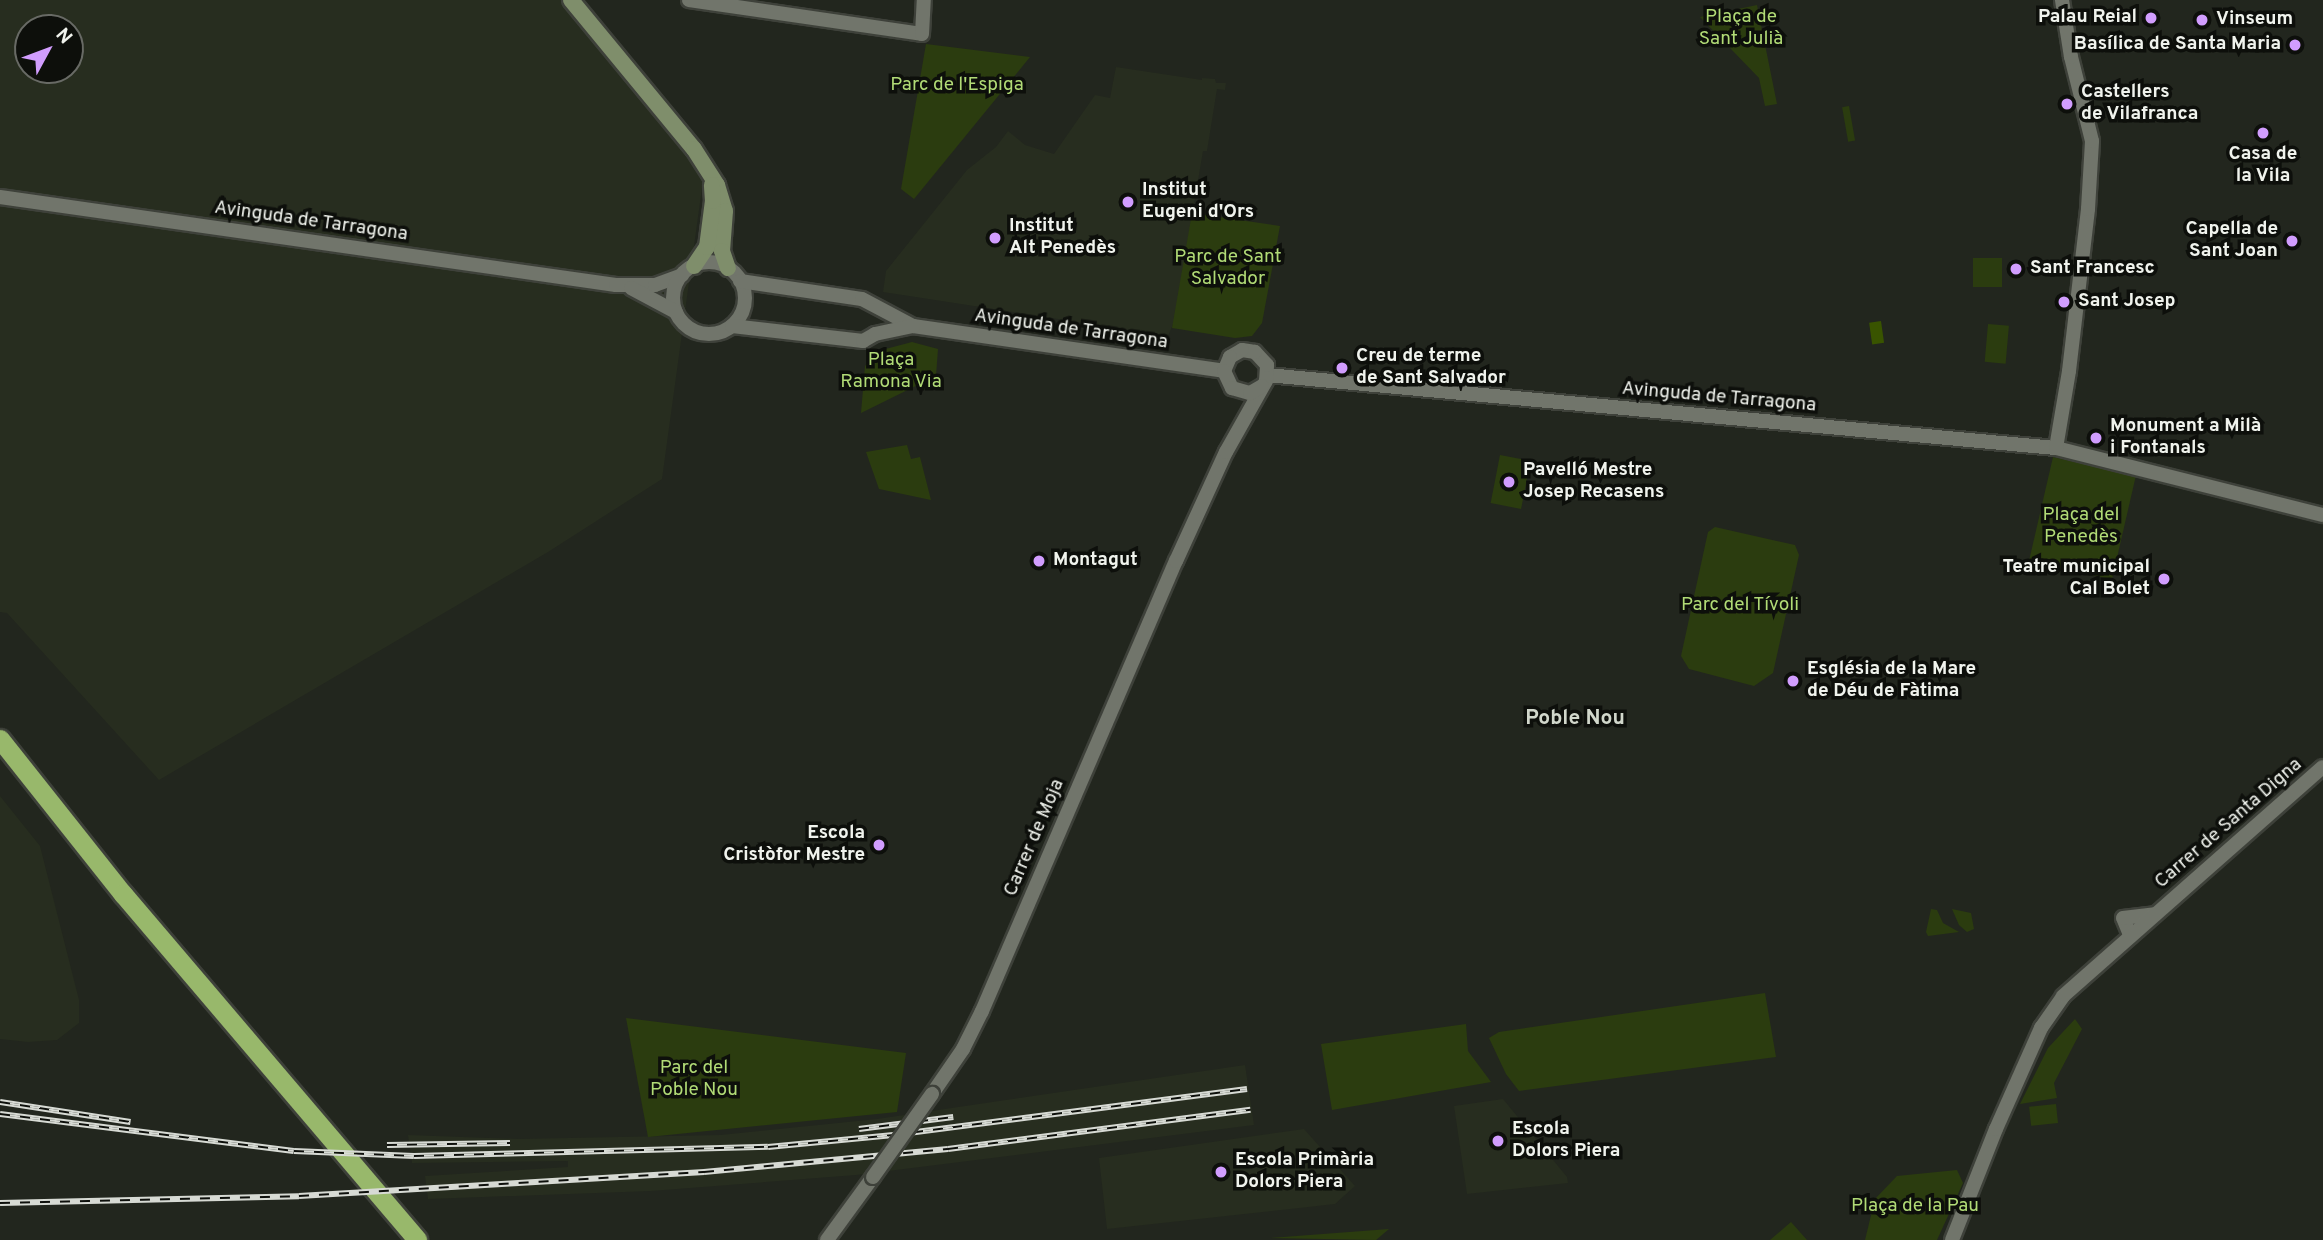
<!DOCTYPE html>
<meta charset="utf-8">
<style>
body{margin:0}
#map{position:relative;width:2323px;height:1240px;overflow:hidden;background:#22261e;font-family:Overpass,sans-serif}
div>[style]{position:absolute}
.built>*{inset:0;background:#272d1f}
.green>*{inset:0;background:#2b3c0f;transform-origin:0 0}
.water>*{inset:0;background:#395400;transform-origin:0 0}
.roads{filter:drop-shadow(2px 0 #3e413a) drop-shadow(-2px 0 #3e413a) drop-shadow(0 2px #3e413a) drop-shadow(0 -2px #3e413a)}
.tertiary>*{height:14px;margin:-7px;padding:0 7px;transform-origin:7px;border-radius:7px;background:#71756b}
.tertiary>.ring{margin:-7px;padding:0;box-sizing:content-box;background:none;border:14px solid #71756b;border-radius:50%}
.secondary>*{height:16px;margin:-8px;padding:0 8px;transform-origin:8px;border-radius:8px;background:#7f8e6b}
.trunk>*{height:19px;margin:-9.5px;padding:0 9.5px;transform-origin:9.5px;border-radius:9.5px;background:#98b86b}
.rail>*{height:6px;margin-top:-3px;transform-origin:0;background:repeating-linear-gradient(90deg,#0d0f0b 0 10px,#d7dad4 0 20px);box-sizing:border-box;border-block:2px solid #d7dad4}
.bridges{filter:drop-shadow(2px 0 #3e413a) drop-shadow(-2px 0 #3e413a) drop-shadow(0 2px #3e413a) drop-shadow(0 -2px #3e413a)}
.tertiary-bridge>*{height:14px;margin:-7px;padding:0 7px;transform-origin:7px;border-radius:7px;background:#71756b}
.dots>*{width:19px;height:19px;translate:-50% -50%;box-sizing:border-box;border:4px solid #0d0f0b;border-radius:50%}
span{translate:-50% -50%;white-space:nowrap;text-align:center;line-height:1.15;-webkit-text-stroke:7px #0d0f0b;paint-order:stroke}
.park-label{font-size:19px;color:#b1db76}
.poi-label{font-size:19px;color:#f0f3ed;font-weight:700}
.right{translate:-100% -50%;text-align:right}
.left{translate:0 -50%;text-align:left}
.street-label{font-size:19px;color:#f0f3ed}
.neighbourhood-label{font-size:21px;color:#d1d7cb;font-weight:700}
.north{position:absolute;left:14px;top:14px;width:70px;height:70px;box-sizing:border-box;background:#0d0f0b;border:2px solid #686a65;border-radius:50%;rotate:49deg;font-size:19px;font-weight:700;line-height:28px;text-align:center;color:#f0f3ed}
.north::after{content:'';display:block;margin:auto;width:24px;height:32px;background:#d19dfe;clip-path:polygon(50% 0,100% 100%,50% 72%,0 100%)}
</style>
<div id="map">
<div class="built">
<div style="clip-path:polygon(evenodd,0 0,565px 0,705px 166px,662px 479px,548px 552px,159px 780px,7px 613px,0 612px,0 0,28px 28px,70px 28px,70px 70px,28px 70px,28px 28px)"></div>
<div style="clip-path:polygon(1116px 67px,1202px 80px,1202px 78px,1215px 79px,1216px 83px,1226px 83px,1225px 90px,1217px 89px,1207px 151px,1203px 151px,1174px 322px,1168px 336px,883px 292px,886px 271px,967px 170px,996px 147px,1008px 131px,1025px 145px,1054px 154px,1095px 95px,1110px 98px)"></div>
<div style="clip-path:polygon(0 796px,40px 846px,79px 1000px,79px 1023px,57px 1040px,28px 1042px,0 1039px)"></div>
<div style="clip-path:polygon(1245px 1065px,1254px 1125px,856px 1175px,651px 1191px,428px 1199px,425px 1176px,568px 1167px,568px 1161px,412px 1163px,408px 1135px,519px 1139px,721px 1135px,877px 1119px)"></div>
<div style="clip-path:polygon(1503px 1099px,1567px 1177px,1568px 1183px,1467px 1194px,1454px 1106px)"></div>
<div style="clip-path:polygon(1304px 1129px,1355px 1186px,1335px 1204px,1107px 1229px,1099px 1158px)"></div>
</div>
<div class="green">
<div style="clip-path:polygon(1757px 5px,1777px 104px,1765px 106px,1759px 78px,1700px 17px)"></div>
<div style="clip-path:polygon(926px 44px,1030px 57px,914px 199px,901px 189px)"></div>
<div style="left:1849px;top:106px;width:35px;height:7px;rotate:80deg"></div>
<div style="clip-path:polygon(1192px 213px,1280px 226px,1262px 323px,1252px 336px,1235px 338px,1172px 328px)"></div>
<div style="left:2002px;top:258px;width:29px;height:29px;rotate:90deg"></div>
<div style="left:1988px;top:324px;width:21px;height:38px;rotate:5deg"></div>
<div style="clip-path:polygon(912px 342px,938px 349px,936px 376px,861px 413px,865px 366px,878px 351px)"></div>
<div style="clip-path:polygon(907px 445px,911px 459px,920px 457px,931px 500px,879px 489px,866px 452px)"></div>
<div style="left:1500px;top:455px;width:31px;height:49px;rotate:11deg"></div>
<div style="left:2053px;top:457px;width:85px;height:106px;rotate:13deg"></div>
<div style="clip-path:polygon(1715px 527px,1795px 545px,1799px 555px,1773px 673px,1754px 686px,1689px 669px,1681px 656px,1708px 532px)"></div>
<div style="clip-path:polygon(1931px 909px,1937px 910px,1943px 923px,1959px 932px,1928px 936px,1926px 932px)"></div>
<div style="clip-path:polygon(1952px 909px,1971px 913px,1974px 929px,1967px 932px,1959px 925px)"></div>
<div style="clip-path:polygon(1765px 993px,1776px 1057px,1519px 1091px,1506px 1074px,1489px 1038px,1499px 1032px)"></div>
<div style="clip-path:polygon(626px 1018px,906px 1053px,897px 1112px,648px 1137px)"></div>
<div style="clip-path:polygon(2075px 1019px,2082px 1029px,2054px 1083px,2057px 1098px,2020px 1104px,2048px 1048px)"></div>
<div style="clip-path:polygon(1466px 1024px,1468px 1051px,1491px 1082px,1332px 1110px,1321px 1044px)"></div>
<div style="left:2056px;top:1104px;width:19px;height:27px;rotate:84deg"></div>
<div style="clip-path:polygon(1957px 1170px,1963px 1183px,1937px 1240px,1865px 1240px,1875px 1199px,1897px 1176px)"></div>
<div style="clip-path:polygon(1791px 1222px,1807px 1240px,1770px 1240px)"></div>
<div style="clip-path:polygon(1389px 1229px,1376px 1240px,1270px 1238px)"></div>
</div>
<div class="water">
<div style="left:1881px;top:321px;width:22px;height:12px;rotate:82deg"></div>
</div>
<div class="roads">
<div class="tertiary">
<div style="left:689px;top:0;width:235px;rotate:8.3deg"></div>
<div style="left:922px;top:34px;width:34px;rotate:-87deg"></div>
<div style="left:0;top:197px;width:622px;rotate:8.13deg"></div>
<div style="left:616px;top:285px;width:39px"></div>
<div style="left:655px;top:285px;width:29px;rotate:-20deg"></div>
<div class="ring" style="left:673px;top:262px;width:58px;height:58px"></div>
<div style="left:740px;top:281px;width:123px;rotate:8.4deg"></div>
<div style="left:862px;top:299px;width:58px;rotate:27.9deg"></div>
<div style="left:913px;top:326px;width:314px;rotate:8.2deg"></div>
<div style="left:631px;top:288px;width:51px;rotate:28.1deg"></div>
<div style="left:732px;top:326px;width:132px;rotate:6.5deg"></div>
<div style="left:863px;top:341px;width:14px;rotate:-30deg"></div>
<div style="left:875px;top:334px;width:39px;rotate:-12deg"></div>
<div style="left:1267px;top:375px;width:792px;rotate:5.29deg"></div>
<div style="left:2056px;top:448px;width:275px;rotate:14.1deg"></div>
<div style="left:2056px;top:448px;width:78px;rotate:-80.4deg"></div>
<div style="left:2069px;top:371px;width:163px;rotate:-83.3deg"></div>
<div style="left:2088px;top:209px;width:68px;rotate:-86.6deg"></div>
<div style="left:2092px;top:141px;width:87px;rotate:-104deg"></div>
<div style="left:2071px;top:57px;width:58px;rotate:-99deg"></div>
<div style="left:2130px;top:935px;width:18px;rotate:-112deg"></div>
<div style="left:2123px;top:918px;width:32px;rotate:-7deg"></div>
<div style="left:932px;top:1094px;width:55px;rotate:-55.4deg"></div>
<div style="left:963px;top:1049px;width:42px;rotate:-63.4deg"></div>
<div style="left:982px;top:1011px;width:490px;rotate:-66.7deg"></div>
<div style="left:1176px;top:561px;width:120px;rotate:-65.4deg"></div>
<div style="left:1226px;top:452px;width:81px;rotate:-60.6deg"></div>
<div style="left:1266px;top:381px;width:16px;rotate:-86deg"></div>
<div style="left:1267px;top:365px;width:18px;rotate:-133deg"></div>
<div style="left:1255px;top:352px;width:13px;rotate:-171deg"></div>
<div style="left:1242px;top:350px;width:14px;rotate:150deg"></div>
<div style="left:1230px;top:357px;width:15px;rotate:113deg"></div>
<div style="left:1224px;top:371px;width:19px;rotate:65deg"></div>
<div style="left:1232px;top:388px;width:19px;rotate:16deg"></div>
<div style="left:1250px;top:393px;width:14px;rotate:-30deg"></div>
<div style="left:827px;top:1240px;width:78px;rotate:-53.9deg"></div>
<div style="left:1952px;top:1240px;width:119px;rotate:-68.4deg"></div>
<div style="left:1996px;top:1129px;width:111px;rotate:-66deg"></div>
<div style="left:2041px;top:1028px;width:39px;rotate:-55deg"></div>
<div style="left:2063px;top:996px;width:346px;rotate:-41.4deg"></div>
</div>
<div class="secondary">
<div style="left:571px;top:0;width:193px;rotate:50.5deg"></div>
<div style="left:694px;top:149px;width:43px;rotate:57.4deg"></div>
<div style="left:717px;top:185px;width:27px;rotate:73deg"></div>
<div style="left:725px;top:211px;width:40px;rotate:94.3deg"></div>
<div style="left:722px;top:251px;width:18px;rotate:71deg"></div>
<div style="left:694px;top:266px;width:23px;rotate:-56deg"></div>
<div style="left:707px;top:247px;width:46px;rotate:-82.6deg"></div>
<div style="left:713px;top:201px;width:16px;rotate:-94deg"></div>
</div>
<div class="trunk">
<div style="left:0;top:739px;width:198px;rotate:51.6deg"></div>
<div style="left:123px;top:894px;width:454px;rotate:49.6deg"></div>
</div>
</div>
<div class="rail">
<div style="left:0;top:1102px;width:132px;rotate:8.7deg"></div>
<div style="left:0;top:1114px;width:296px;rotate:7.2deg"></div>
<div style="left:294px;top:1151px;width:120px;rotate:2.4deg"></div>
<div style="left:414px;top:1156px;width:354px;rotate:-1.5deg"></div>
<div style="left:768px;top:1147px;width:126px;rotate:-5.5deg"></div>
<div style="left:893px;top:1135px;width:357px;rotate:-7.4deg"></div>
<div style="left:859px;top:1129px;width:95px;rotate:-7.3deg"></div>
<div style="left:387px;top:1145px;width:123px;rotate:-0.9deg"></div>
<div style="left:0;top:1203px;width:299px;rotate:-1.3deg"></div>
<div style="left:299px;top:1196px;width:406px;rotate:-3.4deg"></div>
<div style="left:704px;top:1172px;width:245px;rotate:-5.4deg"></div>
<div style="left:948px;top:1149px;width:305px;rotate:-7.4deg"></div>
</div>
<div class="bridges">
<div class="tertiary-bridge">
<div style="left:873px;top:1177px;width:102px;rotate:-54.6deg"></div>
</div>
</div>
<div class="dots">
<div style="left:2151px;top:18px;background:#d19dfe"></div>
<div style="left:2202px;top:20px;background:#d19dfe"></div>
<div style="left:2295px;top:45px;background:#d19dfe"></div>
<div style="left:2067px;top:104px;background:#d19dfe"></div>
<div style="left:2263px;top:133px;background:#d19dfe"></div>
<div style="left:1128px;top:202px;background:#d19dfe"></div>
<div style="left:995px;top:238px;background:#d19dfe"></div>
<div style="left:2292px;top:241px;background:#d19dfe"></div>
<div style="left:2016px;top:269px;background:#d19dfe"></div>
<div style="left:2064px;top:302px;background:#d19dfe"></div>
<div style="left:1342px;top:368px;background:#d19dfe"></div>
<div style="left:2096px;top:438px;background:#d19dfe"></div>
<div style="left:1509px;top:482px;background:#d19dfe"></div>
<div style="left:1039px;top:561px;background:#d19dfe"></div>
<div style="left:2164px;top:579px;background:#d19dfe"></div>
<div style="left:1793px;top:681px;background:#d19dfe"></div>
<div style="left:879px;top:845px;background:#d19dfe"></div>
<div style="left:1498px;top:1141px;background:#d19dfe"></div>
<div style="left:1221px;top:1172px;background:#d19dfe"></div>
</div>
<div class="park-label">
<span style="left:1741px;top:29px">Plaça de<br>Sant Julià</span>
<span style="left:957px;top:86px">Parc de l'Espiga</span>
<span style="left:1228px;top:269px">Parc de Sant<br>Salvador</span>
<span style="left:891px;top:372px">Plaça<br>Ramona Via</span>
<span style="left:2081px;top:527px">Plaça del<br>Penedès</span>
<span style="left:1740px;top:606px">Parc del Tívoli</span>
<span style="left:694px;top:1080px">Parc del<br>Poble Nou</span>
<span style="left:1915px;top:1207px">Plaça de la Pau</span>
</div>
<div class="poi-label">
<span class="right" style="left:2137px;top:18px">Palau Reial</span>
<span class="left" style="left:2216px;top:20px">Vinseum</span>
<span class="right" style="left:2281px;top:45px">Basílica de Santa Maria</span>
<span class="left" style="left:2081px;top:104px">Castellers<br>de Vilafranca</span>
<span style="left:2263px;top:166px">Casa de<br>la Vila</span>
<span class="left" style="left:1142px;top:202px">Institut<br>Eugeni d'Ors</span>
<span class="left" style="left:1009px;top:238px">Institut<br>Alt Penedès</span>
<span class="right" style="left:2278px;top:241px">Capella de<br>Sant Joan</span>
<span class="left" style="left:2030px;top:269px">Sant Francesc</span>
<span class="left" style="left:2078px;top:302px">Sant Josep</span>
<span class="left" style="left:1356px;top:368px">Creu de terme<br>de Sant Salvador</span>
<span class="left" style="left:2110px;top:438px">Monument a Milà<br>i Fontanals</span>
<span class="left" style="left:1523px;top:482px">Pavelló Mestre<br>Josep Recasens</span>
<span class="left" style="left:1053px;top:561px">Montagut</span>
<span class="right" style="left:2150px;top:579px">Teatre municipal<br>Cal Bolet</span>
<span class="left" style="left:1807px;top:681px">Església de la Mare<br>de Déu de Fàtima</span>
<span class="right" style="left:865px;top:845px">Escola<br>Cristòfor Mestre</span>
<span class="left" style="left:1512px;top:1141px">Escola<br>Dolors Piera</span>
<span class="left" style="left:1235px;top:1172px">Escola Primària<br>Dolors Piera</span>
</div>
<div class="street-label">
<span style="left:311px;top:222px;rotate:8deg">Avinguda de Tarragona</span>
<span style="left:1071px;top:330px;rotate:8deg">Avinguda de Tarragona</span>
<span style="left:1719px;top:398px;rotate:5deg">Avinguda de Tarragona</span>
<span style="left:2229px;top:824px;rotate:-41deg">Carrer de Santa Digna</span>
<span style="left:1035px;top:838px;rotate:-67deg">Carrer de Moja</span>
</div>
<div class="neighbourhood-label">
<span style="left:1575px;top:719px">Poble Nou</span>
</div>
<div class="north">N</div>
</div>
